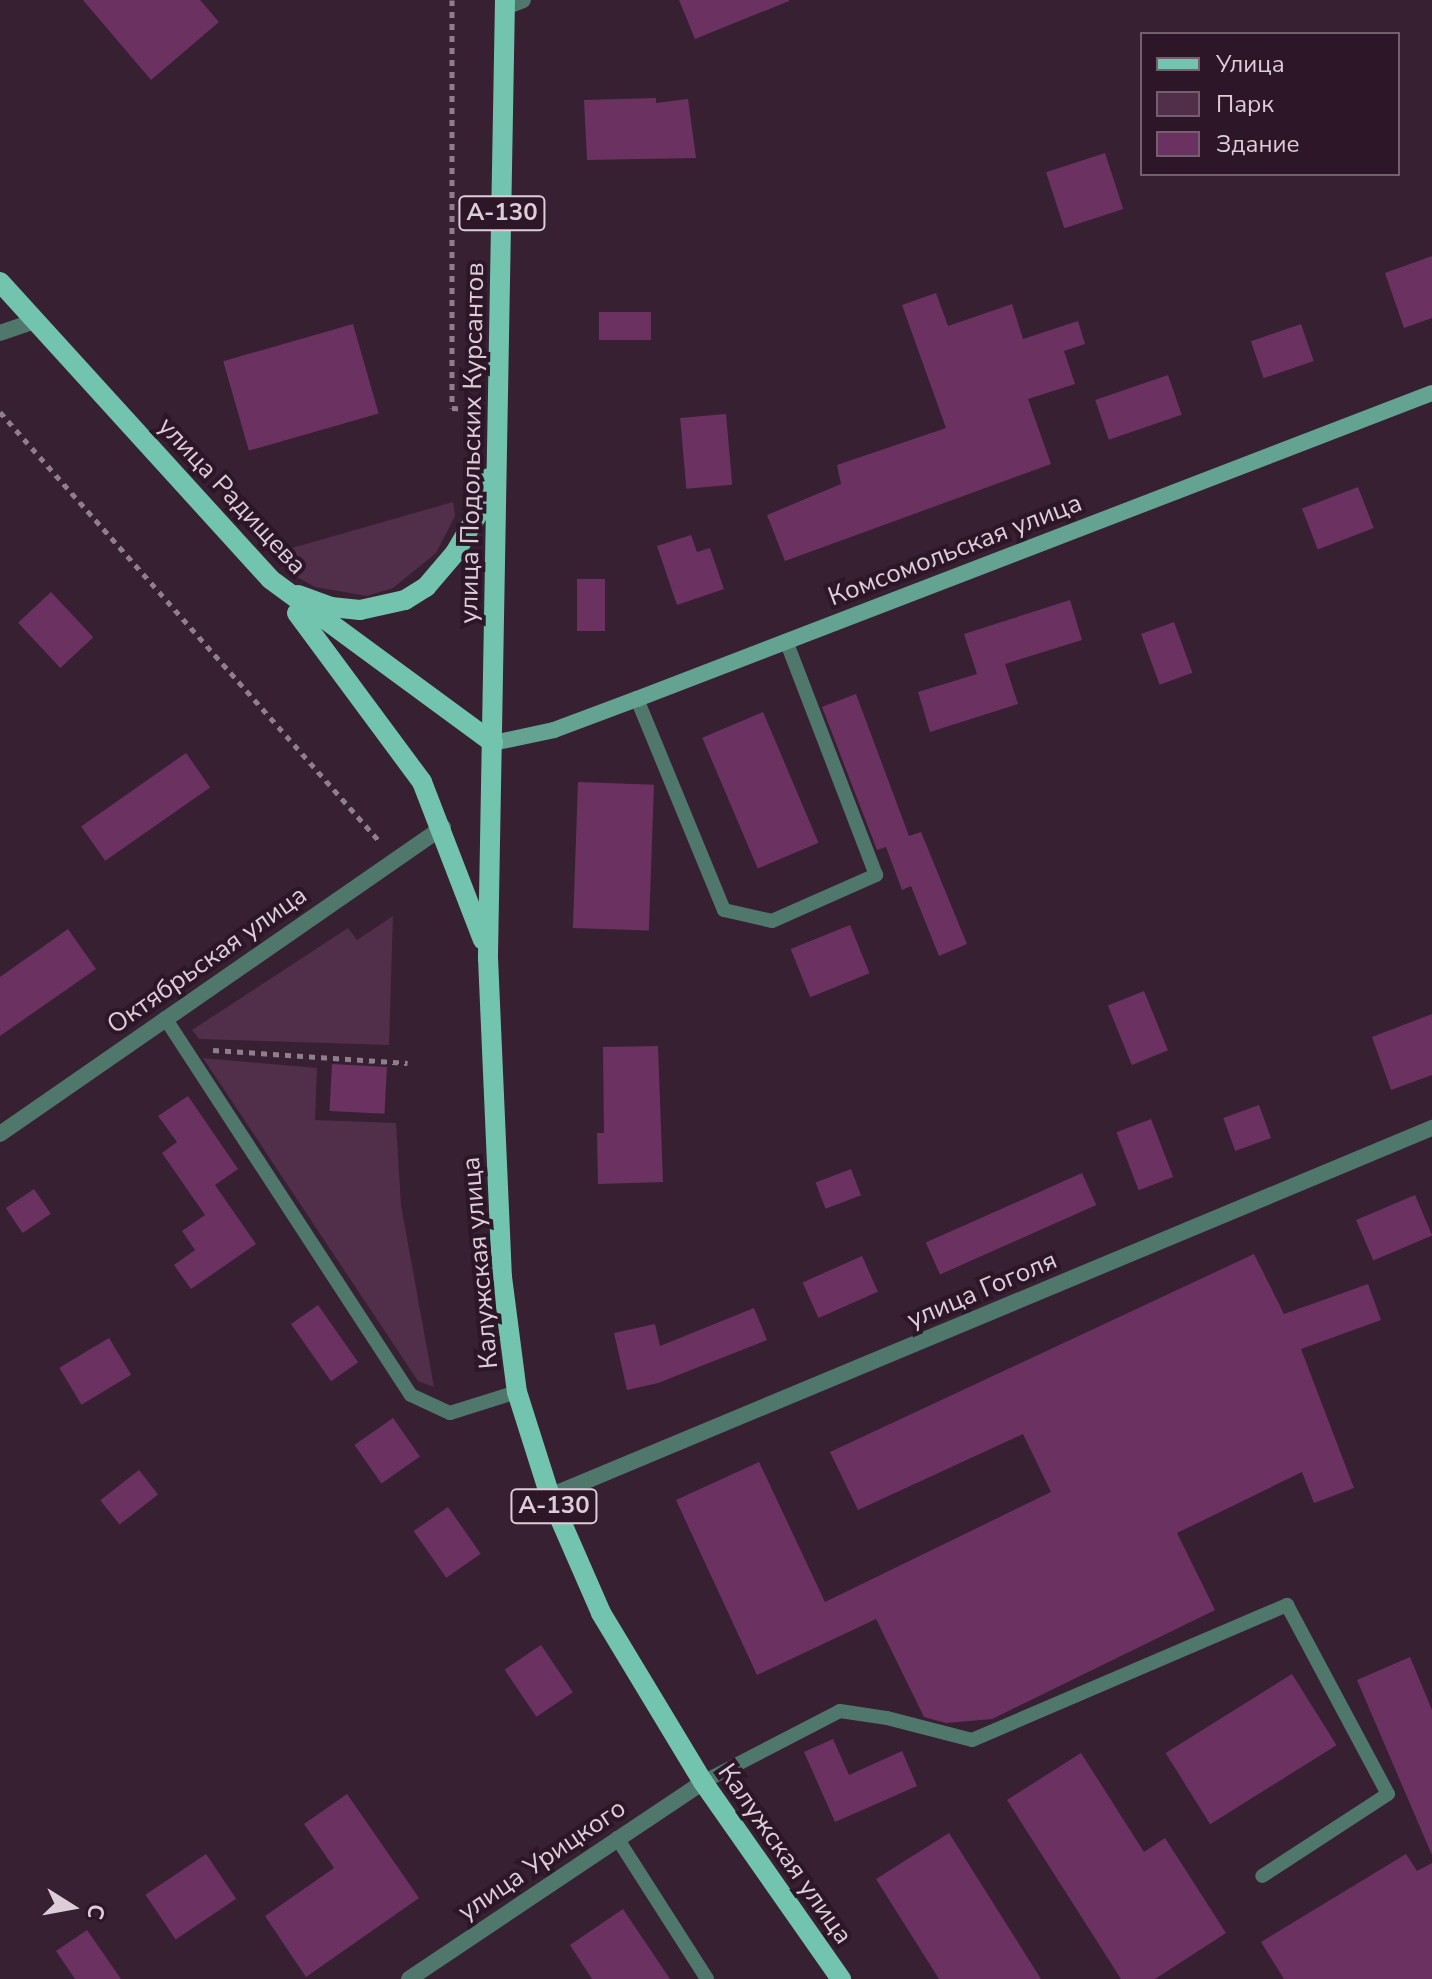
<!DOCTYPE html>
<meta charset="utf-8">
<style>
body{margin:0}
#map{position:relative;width:1432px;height:1979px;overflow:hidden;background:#372032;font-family:"Nunito Sans",sans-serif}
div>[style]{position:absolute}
.green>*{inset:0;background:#512e4a}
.building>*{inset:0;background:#6b3261;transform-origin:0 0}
.path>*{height:5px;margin-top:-2.5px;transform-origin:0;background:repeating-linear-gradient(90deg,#917e8d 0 6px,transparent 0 12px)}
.lane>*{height:14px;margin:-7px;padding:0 7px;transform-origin:7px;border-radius:7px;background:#50776c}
.street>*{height:16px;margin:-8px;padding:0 8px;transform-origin:8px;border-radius:8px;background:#50776c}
.secondary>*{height:16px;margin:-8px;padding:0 8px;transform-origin:8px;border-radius:8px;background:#64a292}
.primary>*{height:20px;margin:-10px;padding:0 10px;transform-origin:10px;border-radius:10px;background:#72c4af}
span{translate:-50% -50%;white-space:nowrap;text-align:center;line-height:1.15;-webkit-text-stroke:8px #2d1628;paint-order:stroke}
.shield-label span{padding:2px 6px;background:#2d1628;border:2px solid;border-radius:6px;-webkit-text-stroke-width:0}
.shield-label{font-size:24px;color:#dccdd8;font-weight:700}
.street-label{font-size:26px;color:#dccdd8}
.legend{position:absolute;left:1140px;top:32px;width:260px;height:144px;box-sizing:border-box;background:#2d1628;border:2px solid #735f6e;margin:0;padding:10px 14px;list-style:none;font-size:24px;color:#dccdd8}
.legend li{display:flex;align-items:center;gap:16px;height:40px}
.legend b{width:40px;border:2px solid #735f6e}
.north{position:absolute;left:32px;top:1867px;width:80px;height:80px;-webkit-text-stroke:6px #2d1628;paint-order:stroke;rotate:101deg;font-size:22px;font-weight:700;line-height:32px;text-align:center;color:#dccdd8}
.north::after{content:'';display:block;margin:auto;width:28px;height:36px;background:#dccdd8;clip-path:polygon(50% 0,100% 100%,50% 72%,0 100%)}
</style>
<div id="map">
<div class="green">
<div style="clip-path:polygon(453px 502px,455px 516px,436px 553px,393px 588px,367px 596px,315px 587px,297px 577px,278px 552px)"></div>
<div style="clip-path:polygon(393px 916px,389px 1045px,199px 1039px,192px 1030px,348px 928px,357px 940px)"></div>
<div style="clip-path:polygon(203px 1058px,317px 1068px,315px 1120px,396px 1123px,401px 1205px,434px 1387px,418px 1381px)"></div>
</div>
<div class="building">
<div style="clip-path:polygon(83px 0,200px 0,219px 22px,151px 80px)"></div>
<div style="clip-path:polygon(679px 0,789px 0,789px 1px,695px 39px)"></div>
<div style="clip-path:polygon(656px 98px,656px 103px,688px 99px,696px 158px,587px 160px,584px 100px)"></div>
<div style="left:1105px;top:153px;width:59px;height:62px;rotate:72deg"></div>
<div style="clip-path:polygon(1432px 256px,1432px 318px,1404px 328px,1385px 273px)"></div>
<div style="clip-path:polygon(936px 293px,948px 326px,1012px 304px,1023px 339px,1078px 321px,1085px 344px,1064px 351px,1075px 384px,1028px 399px,1051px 464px,785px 561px,767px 515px,841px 484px,837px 465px,946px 428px,902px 305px)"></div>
<div style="left:599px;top:312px;width:52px;height:28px"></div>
<div style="left:353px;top:324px;width:93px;height:135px;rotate:74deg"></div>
<div style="left:1301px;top:324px;width:39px;height:53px;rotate:71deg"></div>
<div style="left:1168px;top:375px;width:42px;height:77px;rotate:71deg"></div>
<div style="left:726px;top:414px;width:71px;height:46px;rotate:85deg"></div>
<div style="left:1358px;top:487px;width:44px;height:60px;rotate:69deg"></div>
<div style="clip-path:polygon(691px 535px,697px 552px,710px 548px,724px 589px,677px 605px,657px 546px)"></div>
<div style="left:577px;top:579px;width:28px;height:52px"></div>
<div style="left:51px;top:592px;width:62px;height:45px;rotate:47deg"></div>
<div style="clip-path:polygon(1070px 600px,1082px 640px,1005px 664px,1018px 704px,930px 732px,918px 692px,977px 674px,964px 634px)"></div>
<div style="left:1174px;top:622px;width:54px;height:35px;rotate:70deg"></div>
<div style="clip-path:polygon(856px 694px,909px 836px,921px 832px,967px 944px,939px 956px,911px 886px,902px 890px,886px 847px,877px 850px,822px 707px)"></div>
<div style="left:763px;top:712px;width:142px;height:66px;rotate:67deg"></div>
<div style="left:186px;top:753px;width:42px;height:128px;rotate:55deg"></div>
<div style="left:578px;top:782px;width:76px;height:146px;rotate:2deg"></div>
<div style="left:850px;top:925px;width:52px;height:64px;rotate:68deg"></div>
<div style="clip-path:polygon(68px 929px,96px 969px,0 1036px,0 977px)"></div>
<div style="left:1144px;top:991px;width:64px;height:39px;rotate:68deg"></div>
<div style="clip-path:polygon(1432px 1014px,1432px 1075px,1391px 1090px,1372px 1037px)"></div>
<div style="clip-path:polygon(658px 1046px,663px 1182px,598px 1184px,597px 1133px,604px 1133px,603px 1047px)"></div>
<div style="left:332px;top:1064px;width:55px;height:47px;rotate:3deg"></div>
<div style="clip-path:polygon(188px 1096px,238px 1169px,215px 1185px,256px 1244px,191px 1289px,174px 1265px,195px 1250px,182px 1231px,205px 1215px,162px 1153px,177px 1142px,158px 1116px)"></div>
<div style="left:1259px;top:1105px;width:35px;height:38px;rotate:70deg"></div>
<div style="left:1151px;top:1119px;width:62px;height:37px;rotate:69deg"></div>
<div style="left:851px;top:1169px;width:28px;height:38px;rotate:69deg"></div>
<div style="left:1082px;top:1173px;width:35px;height:171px;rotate:66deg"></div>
<div style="left:34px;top:1189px;width:30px;height:34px;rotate:56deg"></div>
<div style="left:1415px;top:1195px;width:44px;height:64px;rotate:67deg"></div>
<div style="clip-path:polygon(1254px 1254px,1284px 1314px,1368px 1284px,1381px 1320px,1301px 1349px,1354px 1488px,1314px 1503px,1302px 1472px,1177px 1533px,1215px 1610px,992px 1719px,946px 1723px,924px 1717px,876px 1619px,757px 1675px,676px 1500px,759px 1462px,825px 1602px,1051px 1492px,1023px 1434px,858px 1510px,830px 1452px)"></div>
<div style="left:862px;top:1256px;width:39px;height:65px;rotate:66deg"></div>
<div style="left:318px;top:1305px;width:70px;height:33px;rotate:55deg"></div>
<div style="clip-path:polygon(754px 1308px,767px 1340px,658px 1383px,627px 1390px,614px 1333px,655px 1324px,660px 1346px)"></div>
<div style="left:109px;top:1338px;width:43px;height:58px;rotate:59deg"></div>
<div style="left:393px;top:1418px;width:47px;height:47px;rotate:55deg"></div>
<div style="left:139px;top:1470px;width:31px;height:49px;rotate:52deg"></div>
<div style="left:448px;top:1507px;width:57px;height:42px;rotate:55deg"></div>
<div style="left:541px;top:1645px;width:57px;height:44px;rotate:56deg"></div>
<div style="clip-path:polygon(1410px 1657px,1432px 1710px,1432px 1855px,1357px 1680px)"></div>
<div style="left:1292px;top:1674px;width:84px;height:149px;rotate:58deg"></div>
<div style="clip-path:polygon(833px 1739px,849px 1775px,902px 1751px,917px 1786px,835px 1822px,804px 1752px)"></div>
<div style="clip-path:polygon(1081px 1753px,1144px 1852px,1165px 1838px,1226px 1933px,1155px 1979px,1121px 1979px,1007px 1800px)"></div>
<div style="clip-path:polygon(347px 1794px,419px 1898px,306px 1977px,265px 1916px,334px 1868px,304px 1824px)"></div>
<div style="clip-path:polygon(949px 1833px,1041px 1979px,939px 1979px,876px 1879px)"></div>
<div style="left:206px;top:1854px;width:54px;height:73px;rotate:56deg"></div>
<div style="clip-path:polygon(1406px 1854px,1417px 1871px,1432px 1863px,1432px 1979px,1284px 1979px,1261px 1942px)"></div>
<div style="clip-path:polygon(623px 1909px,670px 1979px,592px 1979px,570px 1945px)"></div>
<div style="clip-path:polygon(87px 1930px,121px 1979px,75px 1979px,56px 1951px)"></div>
</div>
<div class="path">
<div style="left:452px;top:0;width:408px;rotate:90deg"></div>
<div style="left:452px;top:408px;width:19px;rotate:3deg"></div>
<div style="left:0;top:412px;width:575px;rotate:48.52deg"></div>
<div style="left:213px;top:1050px;width:195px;rotate:3.8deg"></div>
</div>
<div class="lane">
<div style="left:637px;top:699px;width:228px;rotate:67.6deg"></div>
<div style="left:724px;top:910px;width:49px;rotate:12.9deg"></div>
<div style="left:772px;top:921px;width:114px;rotate:-23.9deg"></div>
<div style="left:876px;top:875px;width:251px;rotate:-111deg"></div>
<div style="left:165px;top:1018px;width:450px;rotate:56.9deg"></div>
<div style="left:411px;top:1395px;width:43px;rotate:24.8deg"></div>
<div style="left:450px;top:1413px;width:70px;rotate:-17.4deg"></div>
<div style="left:703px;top:1782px;width:154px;rotate:-27.4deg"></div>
<div style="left:840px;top:1711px;width:48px;rotate:8.5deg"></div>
<div style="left:887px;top:1718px;width:88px;rotate:14.5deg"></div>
<div style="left:972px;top:1740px;width:343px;rotate:-23.2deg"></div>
<div style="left:1287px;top:1605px;width:214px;rotate:61.9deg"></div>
<div style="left:1388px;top:1794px;width:150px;rotate:146.9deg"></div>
<div style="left:617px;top:1838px;width:167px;rotate:57.4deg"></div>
</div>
<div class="street">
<div style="left:505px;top:7px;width:19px;rotate:-21deg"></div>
<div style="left:0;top:333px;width:37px;rotate:-19deg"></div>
<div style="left:0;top:1134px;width:539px;rotate:-34.72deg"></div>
<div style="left:550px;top:1496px;width:956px;rotate:-22.65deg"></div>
<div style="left:409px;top:1979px;width:354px;rotate:-33.8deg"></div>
</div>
<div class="secondary">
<div style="left:493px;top:743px;width:62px;rotate:-12deg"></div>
<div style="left:554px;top:730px;width:89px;rotate:-20.5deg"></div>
<div style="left:637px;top:699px;width:852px;rotate:-21.05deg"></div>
</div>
<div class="primary">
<div style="left:505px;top:0;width:958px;rotate:91.02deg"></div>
<div style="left:488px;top:958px;width:319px;rotate:87.5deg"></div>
<div style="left:502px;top:1277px;width:116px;rotate:82.6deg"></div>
<div style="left:517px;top:1392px;width:109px;rotate:72.4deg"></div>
<div style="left:550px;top:1496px;width:128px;rotate:66.4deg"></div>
<div style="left:601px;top:1613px;width:197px;rotate:58.9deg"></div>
<div style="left:703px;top:1782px;width:241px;rotate:55deg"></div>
<div style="left:0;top:282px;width:401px;rotate:47.7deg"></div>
<div style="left:270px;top:579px;width:277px;rotate:36.3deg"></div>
<div style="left:298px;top:595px;width:35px;rotate:20deg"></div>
<div style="left:331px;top:607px;width:29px;rotate:6deg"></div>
<div style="left:360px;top:610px;width:46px;rotate:-12.5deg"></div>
<div style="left:405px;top:600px;width:25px;rotate:-32deg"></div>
<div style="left:426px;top:587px;width:45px;rotate:-49.5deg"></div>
<div style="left:455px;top:553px;width:48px;rotate:-59.7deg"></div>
<div style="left:479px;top:512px;width:35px;rotate:-74deg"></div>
<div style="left:297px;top:613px;width:210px;rotate:53.5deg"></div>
<div style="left:422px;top:782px;width:169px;rotate:68.9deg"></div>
</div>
<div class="shield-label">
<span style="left:502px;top:213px">А-130</span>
<span style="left:554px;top:1506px">А-130</span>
</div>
<div class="street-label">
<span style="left:472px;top:443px;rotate:-89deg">улица Подольских Курсантов</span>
<span style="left:232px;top:496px;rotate:47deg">улица Радищева</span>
<span style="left:955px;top:550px;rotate:-21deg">Комсомольская улица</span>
<span style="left:207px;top:960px;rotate:-35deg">Октябрьская улица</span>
<span style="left:480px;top:1263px;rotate:-95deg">Калужская улица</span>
<span style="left:982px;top:1290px;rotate:-23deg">улица Гоголя</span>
<span style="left:785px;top:1854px;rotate:55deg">Калужская улица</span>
<span style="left:542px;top:1860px;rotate:-34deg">улица Урицкого</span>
</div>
<ul class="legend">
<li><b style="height:10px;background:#72c4af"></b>Улица</li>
<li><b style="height:22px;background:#512e4a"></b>Парк</li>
<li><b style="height:22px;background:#6b3261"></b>Здание</li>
</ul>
<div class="north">С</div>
</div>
